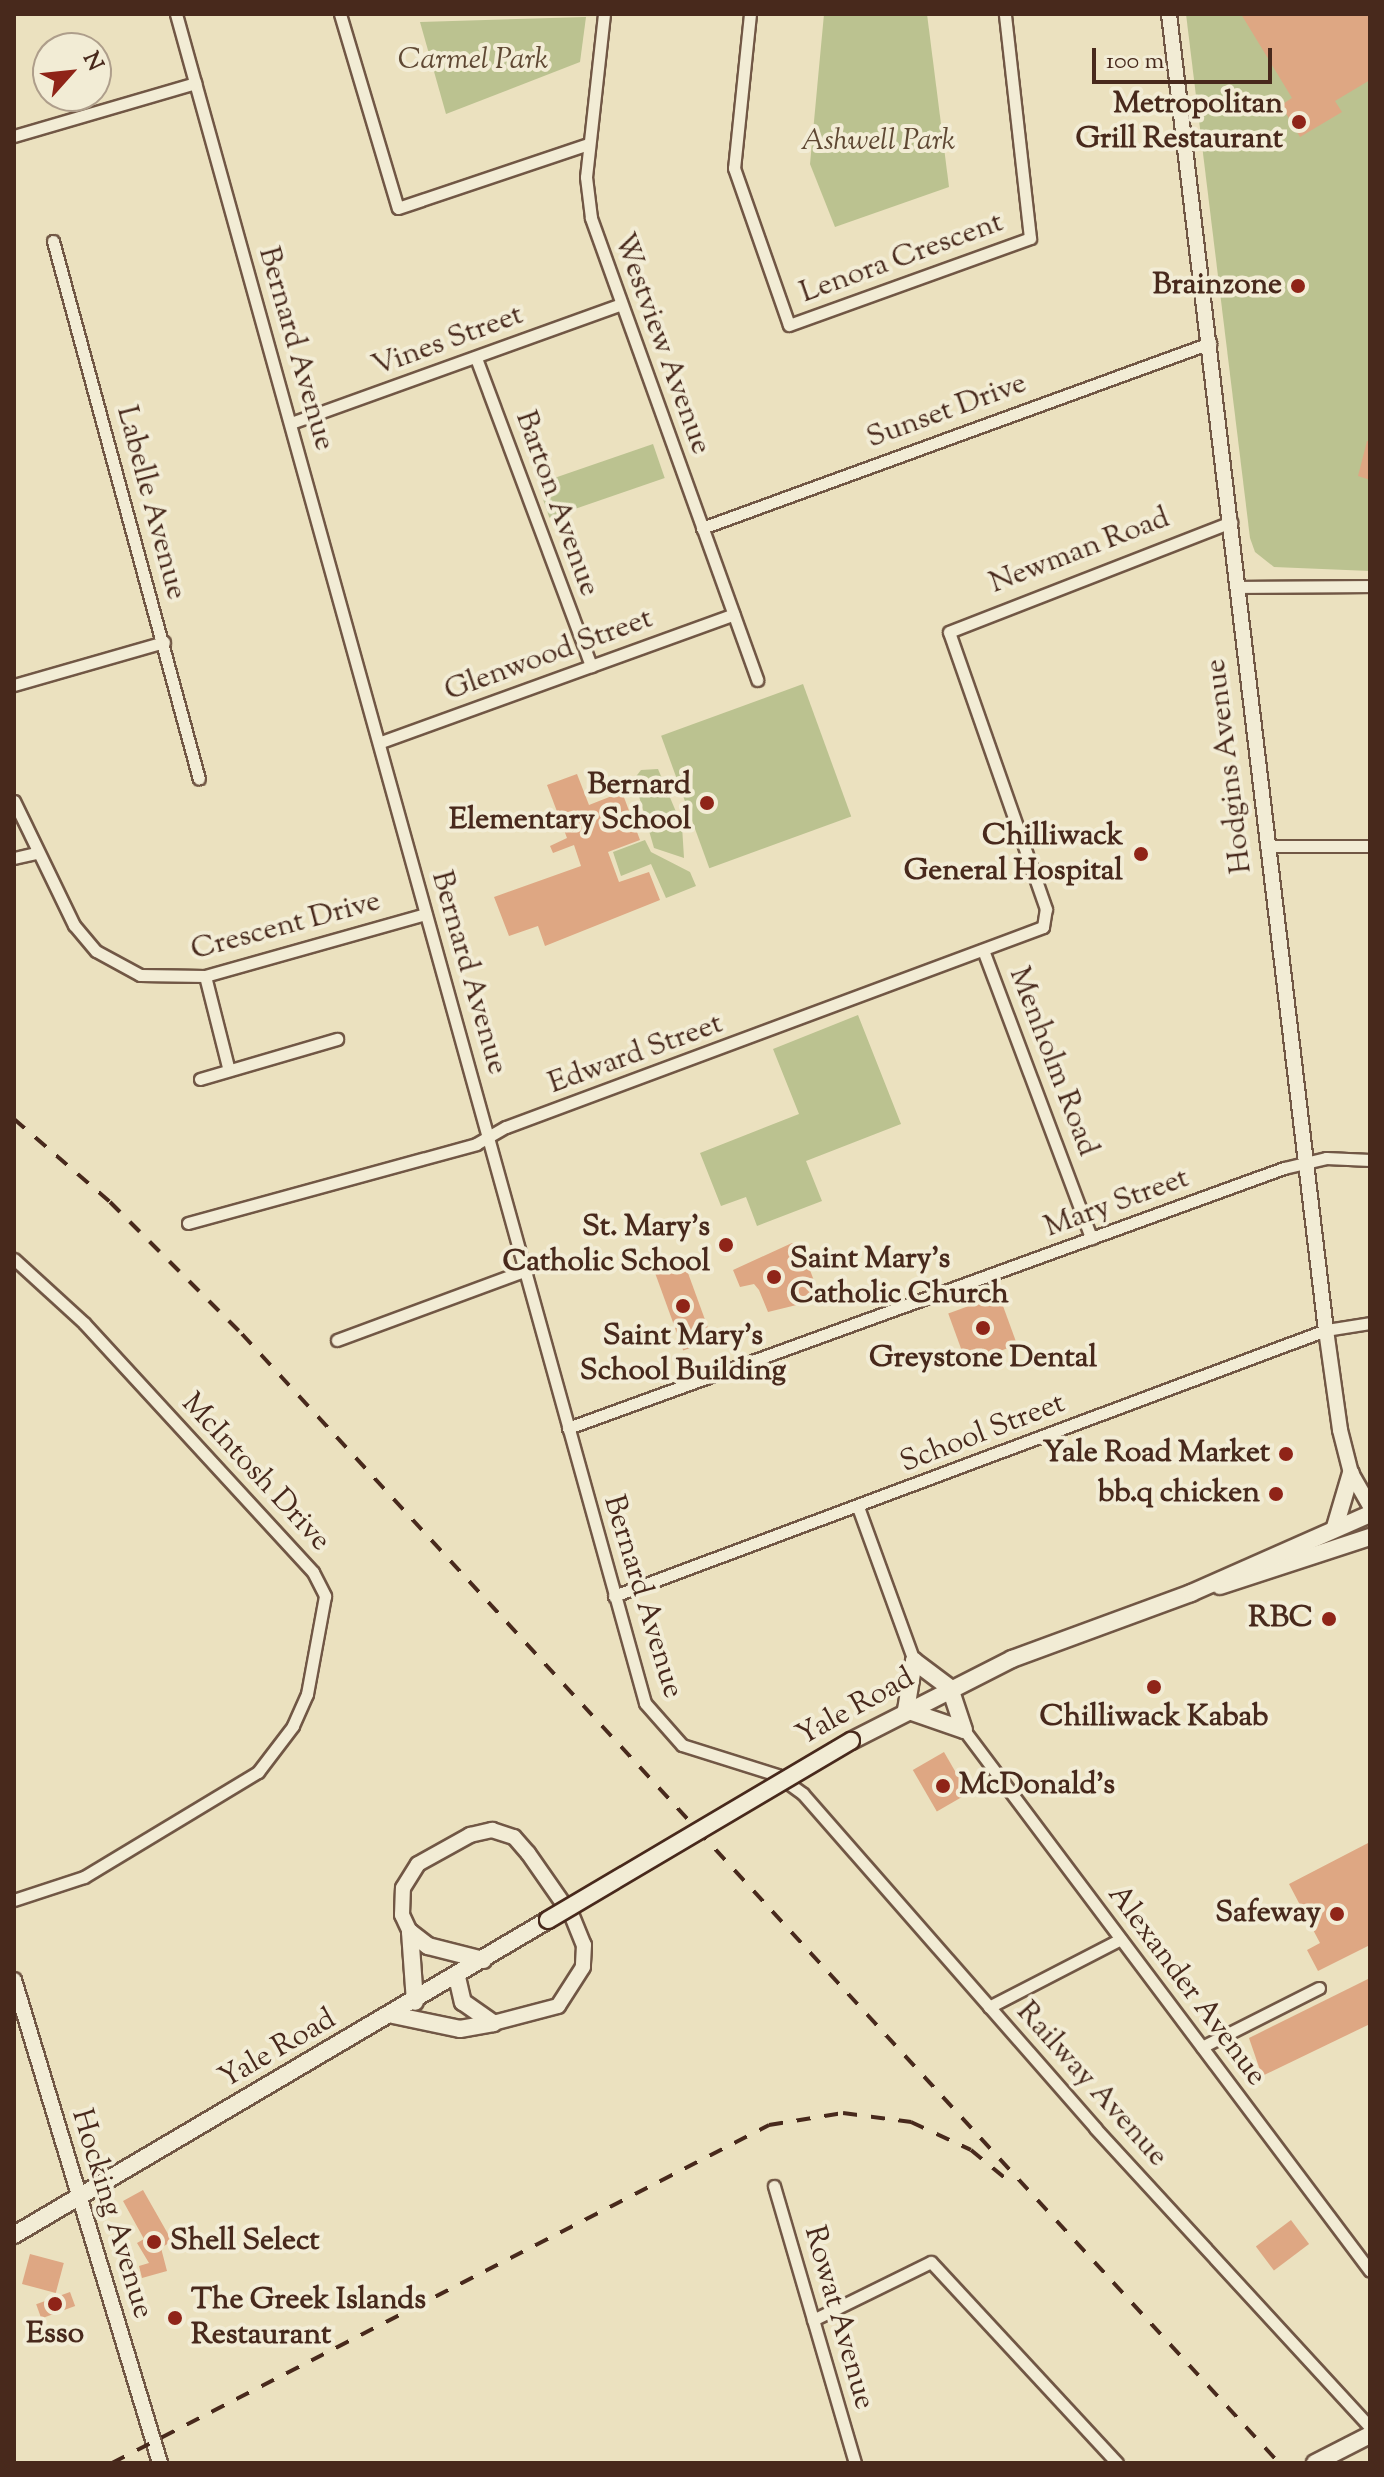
<!DOCTYPE html>
<style>
body{margin:0}
#map{position:relative;width:1384px;height:2477px;overflow:hidden;background:#ebe1bf;font-family:"Sorts Mill Goudy",serif}
div>[style]{position:absolute}
.green>*{inset:0;background:#bbc290;transform-origin:0 0}
.building>*{inset:0;background:#dea783;transform-origin:0 0}
.roads{filter:drop-shadow(2px 0 #715745) drop-shadow(-2px 0 #715745) drop-shadow(0 2px #715745) drop-shadow(0 -2px #715745)}
.minor>*{height:11px;margin:-5.5px;padding:0 5.5px;transform-origin:5.5px;border-radius:5.5px;background:#f2ecd5}
.tertiary>*{height:14px;margin:-7px;padding:0 7px;transform-origin:7px;border-radius:7px;background:#f2ecd5}
.secondary>*{height:16px;margin:-8px;padding:0 8px;transform-origin:8px;border-radius:8px;background:#f2ecd5}
.rail>*{height:4px;margin-top:-2px;transform-origin:0;background:repeating-linear-gradient(90deg,#48291c 0 14px,transparent 0 28px)}
.bridges{filter:drop-shadow(2px 0 #48291c) drop-shadow(-2px 0 #48291c) drop-shadow(0 2px #48291c) drop-shadow(0 -2px #48291c)}
.secondary-bridge>*{height:16px;margin:-8px;padding:0 8px;transform-origin:8px;border-radius:8px;background:#f2ecd5}
.dots>*{width:22px;height:22px;translate:-50% -50%;box-sizing:border-box;border:4px solid #f2ecd5;border-radius:50%}
span{translate:-50% -50%;white-space:nowrap;text-align:center;line-height:1.15;-webkit-text-stroke:8px #f2ecd5;paint-order:stroke}
.park-label{font-size:30px;color:#5f4833;font-style:italic}
.poi-label{font-size:30px;color:#48291c;font-weight:700}
.right{translate:-100% -50%;text-align:right}
.left{translate:0 -50%;text-align:left}
.street-label{font-size:30px;color:#48291c}
.frame{position:absolute;inset:0;border:16px solid #48291c;pointer-events:none}
.north{position:absolute;left:32px;top:32px;width:80px;height:80px;box-sizing:border-box;background:#f2ecd5;border:2px solid #ae9e8b;border-radius:50%;rotate:63deg;font-size:22px;font-weight:700;line-height:32px;text-align:center;color:#48291c}
.north::after{content:'';display:block;margin:auto;width:28px;height:36px;background:#8f2418;clip-path:polygon(50% 0,100% 100%,50% 72%,0 100%)}
.scale{position:absolute;left:1092px;top:48px;width:180px;height:36px;box-sizing:border-box;border:4px solid #48291c;border-top:0;padding-left:10px;font-size:24px;line-height:28px;white-space:nowrap;color:#48291c;-webkit-text-stroke:6px #f2ecd5;paint-order:stroke}
</style>
<div id="map">
<div class="green">
<div style="clip-path:polygon(824px 14px,927px 14px,949px 187px,835px 227px,810px 164px)"></div>
<div style="clip-path:polygon(1186px 14px,1370px 14px,1370px 571px,1274px 567px,1255px 552px,1250px 538px)"></div>
<div style="clip-path:polygon(586px 17px,580px 62px,446px 114px,420px 22px)"></div>
<div style="left:653px;top:444px;width:36px;height:122px;rotate:71deg"></div>
<div style="left:803px;top:684px;width:141px;height:151px;rotate:70deg"></div>
<div style="clip-path:polygon(658px 769px,682px 826px,684px 858px,654px 848px,634px 779px,641px 770px)"></div>
<div style="clip-path:polygon(645px 840px,651px 852px,690px 872px,696px 886px,666px 898px,651px 864px,621px 876px,613px 852px)"></div>
<div style="clip-path:polygon(858px 1015px,901px 1124px,806px 1161px,822px 1201px,757px 1226px,746px 1197px,721px 1206px,700px 1153px,799px 1114px,773px 1049px)"></div>
</div>
<div class="building">
<div style="clip-path:polygon(1241px 14px,1370px 14px,1370px 80px,1335px 101px,1342px 112px,1300px 137px,1281px 105px,1292px 98px)"></div>
<div style="clip-path:polygon(1367px 441px,1370px 441px,1370px 480px,1358px 476px)"></div>
<div style="clip-path:polygon(577px 774px,589px 805px,622px 792px,640px 840px,608px 852px,619px 882px,649px 872px,660px 900px,545px 946px,538px 926px,509px 936px,494px 897px,581px 866px,574px 845px,553px 853px,550px 846px,567px 838px,547px 785px)"></div>
<div style="clip-path:polygon(792px 1243px,800px 1244px,821px 1299px,768px 1312px,759px 1290px,754px 1284px,740px 1287px,733px 1270px)"></div>
<div style="left:684px;top:1262px;width:83px;height:31px;rotate:70deg"></div>
<div style="left:999px;top:1295px;width:53px;height:54px;rotate:70deg"></div>
<div style="left:944px;top:1752px;width:48px;height:36px;rotate:60deg"></div>
<div style="clip-path:polygon(1370px 1842px,1370px 1945px,1318px 1971px,1307px 1950px,1320px 1943px,1289px 1884px)"></div>
<div style="clip-path:polygon(1370px 1978px,1370px 2024px,1262px 2076px,1249px 2038px)"></div>
<div style="clip-path:polygon(143px 2190px,172px 2241px,161px 2248px,167px 2271px,142px 2278px,139px 2266px,149px 2263px,137px 2243px,144px 2239px,123px 2201px)"></div>
<div style="left:1291px;top:2220px;width:30px;height:44px;rotate:53deg"></div>
<div style="left:30px;top:2254px;width:35px;height:31px;rotate:15deg"></div>
<div style="left:70px;top:2292px;width:15px;height:36px;rotate:70deg"></div>
</div>
<div class="roads">
<div class="minor">
<div style="left:176px;top:14px;width:1753px;rotate:74.48deg"></div>
<div style="left:645px;top:1703px;width:56px;rotate:48.6deg"></div>
<div style="left:682px;top:1745px;width:100px;rotate:17.5deg"></div>
<div style="left:777px;top:1775px;width:32px;rotate:36deg"></div>
<div style="left:803px;top:1794px;width:444px;rotate:48.8deg"></div>
<div style="left:1095px;top:2128px;width:406px;rotate:47.4deg"></div>
<div style="left:340px;top:14px;width:202px;rotate:73.4deg"></div>
<div style="left:398px;top:208px;width:200px;rotate:-18.6deg"></div>
<div style="left:604px;top:14px;width:164px;rotate:96.3deg"></div>
<div style="left:586px;top:177px;width:41px;rotate:83deg"></div>
<div style="left:591px;top:218px;width:491px;rotate:70.2deg"></div>
<div style="left:750px;top:14px;width:155px;rotate:95.9deg"></div>
<div style="left:734px;top:168px;width:166px;rotate:70.7deg"></div>
<div style="left:789px;top:325px;width:256px;rotate:-19.8deg"></div>
<div style="left:1030px;top:238px;width:225px;rotate:-96.4deg"></div>
<div style="left:14px;top:136px;width:189px;rotate:-16.3deg"></div>
<div style="left:53px;top:241px;width:557px;rotate:74.82deg"></div>
<div style="left:476px;top:358px;width:329px;rotate:69.5deg"></div>
<div style="left:291px;top:423px;width:351px;rotate:-19.8deg"></div>
<div style="left:702px;top:528px;width:541px;rotate:-20.01deg"></div>
<div style="left:1237px;top:587px;width:133px;rotate:-0.4deg"></div>
<div style="left:14px;top:685px;width:156px;rotate:-16deg"></div>
<div style="left:381px;top:742px;width:375px;rotate:-19.9deg"></div>
<div style="left:14px;top:801px;width:138px;rotate:64.2deg"></div>
<div style="left:74px;top:925px;width:34px;rotate:50deg"></div>
<div style="left:96px;top:951px;width:50px;rotate:28.6deg"></div>
<div style="left:140px;top:975px;width:65px;rotate:0.9deg"></div>
<div style="left:205px;top:976px;width:229px;rotate:-15.7deg"></div>
<div style="left:1266px;top:846px;width:104px"></div>
<div style="left:14px;top:858px;width:23px;rotate:-13deg"></div>
<div style="left:983px;top:950px;width:308px;rotate:69.4deg"></div>
<div style="left:205px;top:976px;width:94px;rotate:75.8deg"></div>
<div style="left:200px;top:1079px;width:143px;rotate:-16.3deg"></div>
<div style="left:188px;top:1223px;width:299px;rotate:-15.3deg"></div>
<div style="left:476px;top:1144px;width:34px;rotate:-30deg"></div>
<div style="left:506px;top:1127px;width:573px;rotate:-20.43deg"></div>
<div style="left:1043px;top:927px;width:18px;rotate:-81deg"></div>
<div style="left:1046px;top:909px;width:293px;rotate:-109.3deg"></div>
<div style="left:949px;top:632px;width:303px;rotate:-21.3deg"></div>
<div style="left:14px;top:1259px;width:95px;rotate:42.4deg"></div>
<div style="left:84px;top:1323px;width:338px;rotate:47.4deg"></div>
<div style="left:313px;top:1572px;width:27px;rotate:63deg"></div>
<div style="left:325px;top:1596px;width:100px;rotate:100.4deg"></div>
<div style="left:307px;top:1694px;width:35px;rotate:114deg"></div>
<div style="left:293px;top:1726px;width:58px;rotate:127.3deg"></div>
<div style="left:258px;top:1772px;width:203px;rotate:148.9deg"></div>
<div style="left:84px;top:1877px;width:74px;rotate:161.8deg"></div>
<div style="left:337px;top:1340px;width:202px;rotate:-20.3deg"></div>
<div style="left:568px;top:1428px;width:762px;rotate:-19.96deg"></div>
<div style="left:1284px;top:1168px;width:43px;rotate:-13.4deg"></div>
<div style="left:1326px;top:1158px;width:44px;rotate:2.6deg"></div>
<div style="left:858px;top:1507px;width:164px;rotate:70deg"></div>
<div style="left:614px;top:1596px;width:760px;rotate:-20.49deg"></div>
<div style="left:1326px;top:1330px;width:45px;rotate:-9deg"></div>
<div style="left:964px;top:1730px;width:676px;rotate:53.11deg"></div>
<div style="left:989px;top:2007px;width:148px;rotate:-27.3deg"></div>
<div style="left:1202px;top:2047px;width:131px;rotate:-26.8deg"></div>
<div style="left:774px;top:2186px;width:289px;rotate:73.7deg"></div>
<div style="left:813px;top:2320px;width:131px;rotate:-26.2deg"></div>
<div style="left:931px;top:2262px;width:274px;rotate:47.2deg"></div>
</div>
<div class="tertiary">
<div style="left:1169px;top:14px;width:1325px;rotate:83.2deg"></div>
<div style="left:1326px;top:1330px;width:101px;rotate:82deg"></div>
<div style="left:1340px;top:1430px;width:44px;rotate:75.7deg"></div>
<div style="left:1351px;top:1473px;width:38px;rotate:60deg"></div>
<div style="left:410px;top:1932px;width:19px;rotate:-115deg"></div>
<div style="left:402px;top:1915px;width:27px;rotate:-88deg"></div>
<div style="left:403px;top:1888px;width:28px;rotate:-58deg"></div>
<div style="left:418px;top:1864px;width:60px;rotate:-29.1deg"></div>
<div style="left:470px;top:1835px;width:23px;rotate:-13deg"></div>
<div style="left:492px;top:1830px;width:23px;rotate:18deg"></div>
<div style="left:514px;top:1837px;width:21px;rotate:49deg"></div>
<div style="left:528px;top:1853px;width:77px;rotate:55.1deg"></div>
<div style="left:572px;top:1916px;width:31px;rotate:68deg"></div>
<div style="left:584px;top:1945px;width:22px;rotate:93deg"></div>
<div style="left:583px;top:1967px;width:46px;rotate:122.7deg"></div>
<div style="left:558px;top:2006px;width:67px;rotate:165.3deg"></div>
<div style="left:14px;top:1980px;width:505px;rotate:73.18deg"></div>
</div>
<div class="secondary">
<div style="left:1335px;top:1527px;width:56px;rotate:-73.5deg"></div>
<div style="left:1220px;top:1586px;width:158px;rotate:-18.1deg"></div>
<div style="left:914px;top:1661px;width:45px;rotate:36.9deg"></div>
<div style="left:950px;top:1688px;width:44px;rotate:71.6deg"></div>
<div style="left:906px;top:1710px;width:61px;rotate:19deg"></div>
<div style="left:906px;top:1710px;width:50px;rotate:-80.7deg"></div>
<div style="left:851px;top:1741px;width:181px;rotate:-27deg"></div>
<div style="left:1012px;top:1659px;width:191px;rotate:-20.2deg"></div>
<div style="left:1191px;top:1593px;width:196px;rotate:-23.8deg"></div>
<div style="left:410px;top:1932px;width:23px;rotate:38deg"></div>
<div style="left:428px;top:1946px;width:57px;rotate:14.3deg"></div>
<div style="left:410px;top:1932px;width:70px;rotate:85.9deg"></div>
<div style="left:457px;top:1977px;width:26px;rotate:77deg"></div>
<div style="left:463px;top:2002px;width:37px;rotate:35deg"></div>
<div style="left:393px;top:2015px;width:68px;rotate:11.8deg"></div>
<div style="left:460px;top:2029px;width:34px;rotate:-10deg"></div>
<div style="left:14px;top:2235px;width:620px;rotate:-30.54deg"></div>
<div style="left:1315px;top:2463px;width:62px;rotate:-27deg"></div>
</div>
</div>
<div class="rail">
<div style="left:14px;top:1119px;width:127px;rotate:40.8deg"></div>
<div style="left:110px;top:1202px;width:187px;rotate:45deg"></div>
<div style="left:242px;top:1334px;width:1533px;rotate:47.43deg"></div>
<div style="left:112px;top:2463px;width:739px;rotate:-27.22deg"></div>
<div style="left:769px;top:2125px;width:75px;rotate:-9.2deg"></div>
<div style="left:843px;top:2113px;width:69px;rotate:7.5deg"></div>
<div style="left:911px;top:2122px;width:66px;rotate:25deg"></div>
<div style="left:971px;top:2150px;width:44px;rotate:39.5deg"></div>
</div>
<div class="bridges">
<div class="secondary-bridge">
<div style="left:548px;top:1920px;width:352px;rotate:-30.6deg"></div>
</div>
</div>
<div class="dots">
<div style="left:1299px;top:122px;background:#8f2418"></div>
<div style="left:1298px;top:286px;background:#8f2418"></div>
<div style="left:707px;top:803px;background:#8f2418"></div>
<div style="left:1141px;top:854px;background:#8f2418"></div>
<div style="left:726px;top:1245px;background:#8f2418"></div>
<div style="left:774px;top:1277px;background:#8f2418"></div>
<div style="left:683px;top:1306px;background:#8f2418"></div>
<div style="left:983px;top:1328px;background:#8f2418"></div>
<div style="left:1286px;top:1454px;background:#8f2418"></div>
<div style="left:1276px;top:1494px;background:#8f2418"></div>
<div style="left:1329px;top:1619px;background:#8f2418"></div>
<div style="left:1154px;top:1687px;background:#8f2418"></div>
<div style="left:943px;top:1786px;background:#8f2418"></div>
<div style="left:1337px;top:1914px;background:#8f2418"></div>
<div style="left:154px;top:2242px;background:#8f2418"></div>
<div style="left:55px;top:2304px;background:#8f2418"></div>
<div style="left:175px;top:2318px;background:#8f2418"></div>
</div>
<div class="park-label">
<span style="left:473px;top:61px">Carmel Park</span>
<span style="left:878px;top:142px">Ashwell Park</span>
</div>
<div class="poi-label">
<span class="right" style="left:1283px;top:122px">Metropolitan<br>Grill Restaurant</span>
<span class="right" style="left:1282px;top:286px">Brainzone</span>
<span class="right" style="left:691px;top:803px">Bernard<br>Elementary School</span>
<span class="right" style="left:1123px;top:854px">Chilliwack<br>General Hospital</span>
<span class="right" style="left:710px;top:1245px">St. Mary's<br>Catholic School</span>
<span class="left" style="left:790px;top:1277px">Saint Mary's<br>Catholic Church</span>
<span style="left:683px;top:1354px">Saint Mary's<br>School Building</span>
<span style="left:983px;top:1359px">Greystone Dental</span>
<span class="right" style="left:1270px;top:1454px">Yale Road Market</span>
<span class="right" style="left:1260px;top:1494px">bb.q chicken</span>
<span class="right" style="left:1313px;top:1619px">RBC</span>
<span style="left:1154px;top:1718px">Chilliwack Kabab</span>
<span class="left" style="left:959px;top:1786px">McDonald's</span>
<span class="right" style="left:1321px;top:1914px">Safeway</span>
<span class="left" style="left:170px;top:2242px">Shell Select</span>
<span class="left" style="left:191px;top:2318px">The Greek Islands<br>Restaurant</span>
<span style="left:55px;top:2335px">Esso</span>
</div>
<div class="street-label">
<span style="left:902px;top:259px;rotate:-20deg">Lenora Crescent</span>
<span style="left:448px;top:342px;rotate:-20deg">Vines Street</span>
<span style="left:661px;top:344px;rotate:70deg">Westview Avenue</span>
<span style="left:295px;top:349px;rotate:74deg">Bernard Avenue</span>
<span style="left:947px;top:412px;rotate:-20deg">Sunset Drive</span>
<span style="left:150px;top:503px;rotate:75deg">Labelle Avenue</span>
<span style="left:556px;top:504px;rotate:70deg">Barton Avenue</span>
<span style="left:1080px;top:552px;rotate:-21deg">Newman Road</span>
<span style="left:549px;top:656px;rotate:-20deg">Glenwood Street</span>
<span style="left:1230px;top:766px;rotate:-97deg">Hodgins Avenue</span>
<span style="left:286px;top:927px;rotate:-15deg">Crescent Drive</span>
<span style="left:468px;top:973px;rotate:74deg">Bernard Avenue</span>
<span style="left:636px;top:1055px;rotate:-20deg">Edward Street</span>
<span style="left:1052px;top:1062px;rotate:69deg">Menholm Road</span>
<span style="left:1117px;top:1204px;rotate:-20deg">Mary Street</span>
<span style="left:983px;top:1434px;rotate:-21deg">School Street</span>
<span style="left:255px;top:1473px;rotate:47deg">McIntosh Drive</span>
<span style="left:642px;top:1597px;rotate:73deg">Bernard Avenue</span>
<span style="left:856px;top:1708px;rotate:-29deg">Yale Road</span>
<span style="left:1186px;top:1986px;rotate:53deg">Alexander Avenue</span>
<span style="left:278px;top:2050px;rotate:-30deg">Yale Road</span>
<span style="left:1091px;top:2085px;rotate:48deg">Railway Avenue</span>
<span style="left:111px;top:2214px;rotate:73deg">Hocking Avenue</span>
<span style="left:838px;top:2318px;rotate:74deg">Rowat Avenue</span>
</div>
<div class="frame"></div>
<div class="north">N</div>
<div class="scale">100 m</div>
</div>
